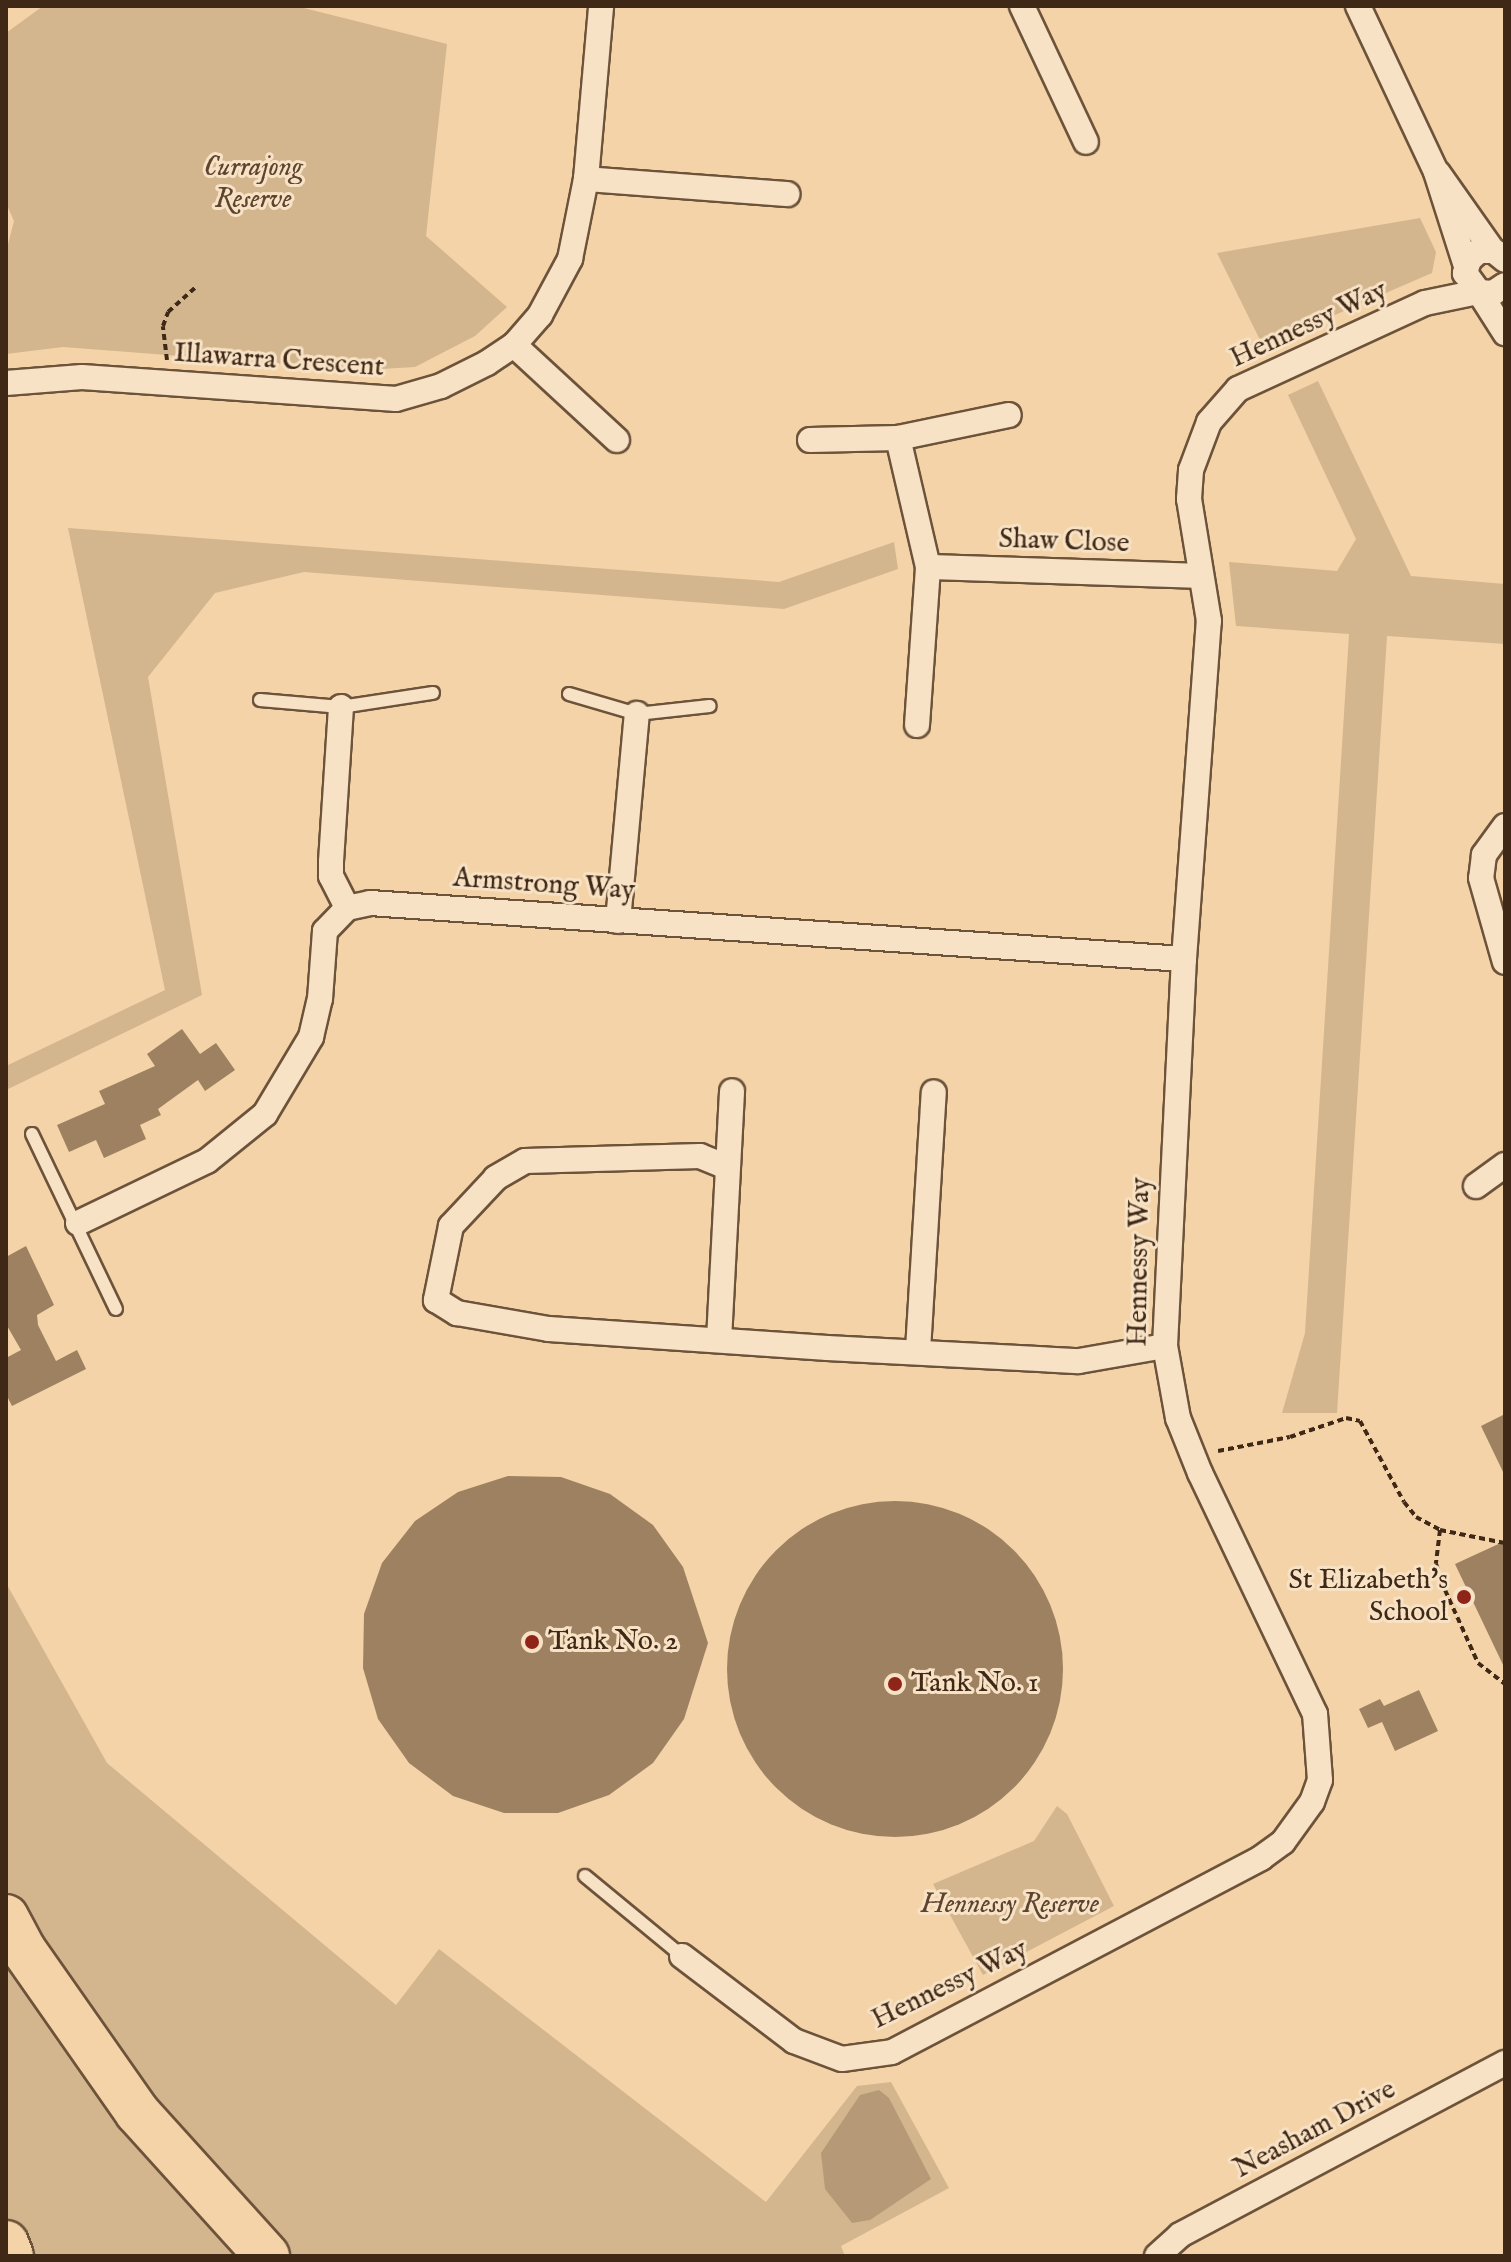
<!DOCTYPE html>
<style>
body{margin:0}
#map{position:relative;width:1511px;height:2262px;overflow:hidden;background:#f3d3a7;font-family:"IM FELL English",serif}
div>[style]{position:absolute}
.green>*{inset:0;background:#d4b68e}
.water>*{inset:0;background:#b69976}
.building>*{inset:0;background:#9d8161}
.round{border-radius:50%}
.path>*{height:4px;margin-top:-2px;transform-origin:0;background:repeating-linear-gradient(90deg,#3f2816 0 6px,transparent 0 10px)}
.roads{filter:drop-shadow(2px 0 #6c533a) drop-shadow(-2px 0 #6c533a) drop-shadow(0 2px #6c533a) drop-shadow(0 -2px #6c533a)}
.service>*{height:12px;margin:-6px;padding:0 6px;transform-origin:6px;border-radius:6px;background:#f7e2c6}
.minor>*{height:24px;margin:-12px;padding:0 12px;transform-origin:12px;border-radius:12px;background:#f7e2c6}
.motorway>*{height:44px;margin:-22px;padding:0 22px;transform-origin:22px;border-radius:22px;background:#f3d3a7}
.dots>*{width:22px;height:22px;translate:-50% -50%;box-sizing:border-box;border:4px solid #f7e2c6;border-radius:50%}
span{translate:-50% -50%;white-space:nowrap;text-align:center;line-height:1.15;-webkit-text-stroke:6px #f7e2c6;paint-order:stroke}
.park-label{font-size:28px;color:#5d442e;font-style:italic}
.street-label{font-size:28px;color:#3f2816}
.poi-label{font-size:28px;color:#3f2816}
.right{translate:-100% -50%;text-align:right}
.left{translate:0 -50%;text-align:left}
.frame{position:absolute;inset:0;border:8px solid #3f2816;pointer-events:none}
</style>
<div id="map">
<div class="green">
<div style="clip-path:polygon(43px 6px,296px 6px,447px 44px,426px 236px,507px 307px,475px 336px,415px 367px,364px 370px,63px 347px,6px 354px,6px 252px,14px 221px,6px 203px,6px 33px)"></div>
<div style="clip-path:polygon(1420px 218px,1436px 252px,1432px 273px,1263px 346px,1217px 253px)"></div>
<div style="clip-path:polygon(1318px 381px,1411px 576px,1505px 584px,1505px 644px,1387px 636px,1337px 1413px,1282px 1413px,1305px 1333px,1349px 634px,1236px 626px,1229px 562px,1337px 571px,1356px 539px,1288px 395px)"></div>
<div style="clip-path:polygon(68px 528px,779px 582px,894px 542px,898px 569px,784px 609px,304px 572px,215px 593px,148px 677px,202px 995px,6px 1090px,6px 1066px,165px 990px)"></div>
<div style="clip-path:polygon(6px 1583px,107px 1763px,396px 2005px,439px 1949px,766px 2202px,857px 2086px,891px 2082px,949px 2188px,841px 2246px,845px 2256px,6px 2256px)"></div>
<div style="clip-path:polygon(1057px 1806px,1067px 1814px,1114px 1906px,983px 1975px,933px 1884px,1034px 1841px)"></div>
</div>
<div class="water">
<div style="clip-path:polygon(879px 2090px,889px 2098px,931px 2179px,870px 2220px,852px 2223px,825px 2189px,821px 2153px,860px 2095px)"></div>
</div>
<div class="building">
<div style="clip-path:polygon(182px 1029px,200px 1054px,216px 1043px,235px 1070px,205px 1091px,198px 1080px,158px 1109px,161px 1115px,140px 1125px,146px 1139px,104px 1158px,96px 1140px,69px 1152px,57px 1125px,105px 1104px,99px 1091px,155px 1066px,147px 1054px)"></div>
<div style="clip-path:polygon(26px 1246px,54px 1305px,37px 1315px,38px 1325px,56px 1361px,77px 1350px,86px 1369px,12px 1406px,6px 1394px,6px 1358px,21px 1350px,6px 1324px,6px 1257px)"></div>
<div style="clip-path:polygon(1505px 1414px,1505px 1476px,1481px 1426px)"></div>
<div style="clip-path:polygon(508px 1476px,561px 1477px,610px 1494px,653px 1525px,683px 1567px,708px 1643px,684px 1719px,653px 1763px,609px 1795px,558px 1813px,504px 1813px,453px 1796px,409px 1763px,378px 1719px,363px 1668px,364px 1614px,382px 1563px,415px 1521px,458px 1492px)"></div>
<div class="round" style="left:727px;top:1501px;width:336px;height:336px"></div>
<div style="clip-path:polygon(1505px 1541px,1505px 1669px,1455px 1564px)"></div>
<div style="clip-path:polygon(1419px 1690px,1438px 1731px,1395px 1751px,1382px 1722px,1368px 1728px,1359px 1709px,1380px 1699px,1384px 1706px)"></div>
</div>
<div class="path">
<div style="left:167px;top:360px;width:34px;rotate:-97deg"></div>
<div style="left:163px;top:326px;width:15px;rotate:-70deg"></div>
<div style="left:168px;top:312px;width:39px;rotate:-42deg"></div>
<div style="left:1218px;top:1451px;width:73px;rotate:-11deg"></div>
<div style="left:1290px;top:1437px;width:59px;rotate:-18.7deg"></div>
<div style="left:1346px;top:1418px;width:14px;rotate:12deg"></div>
<div style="left:1360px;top:1421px;width:92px;rotate:61.5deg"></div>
<div style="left:1404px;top:1502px;width:19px;rotate:51deg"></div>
<div style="left:1416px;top:1517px;width:27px;rotate:28deg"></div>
<div style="left:1440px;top:1530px;width:34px;rotate:97deg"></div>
<div style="left:1436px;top:1564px;width:28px;rotate:71deg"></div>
<div style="left:1445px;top:1590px;width:80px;rotate:65.7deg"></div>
<div style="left:1478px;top:1663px;width:34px;rotate:38deg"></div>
<div style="left:1440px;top:1530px;width:66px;rotate:11.3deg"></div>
</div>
<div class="roads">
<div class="service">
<div style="left:569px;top:694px;width:71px;rotate:16.4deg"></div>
<div style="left:637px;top:714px;width:73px;rotate:-6.3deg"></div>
<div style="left:260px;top:700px;width:81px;rotate:4.9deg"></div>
<div style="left:341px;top:707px;width:93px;rotate:-8.7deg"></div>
<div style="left:32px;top:1134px;width:194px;rotate:64.4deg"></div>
<div style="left:585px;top:1876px;width:126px;rotate:39.5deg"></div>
</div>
<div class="minor">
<div style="left:1022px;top:6px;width:150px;rotate:64.8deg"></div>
<div style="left:1358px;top:6px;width:183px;rotate:64.8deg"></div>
<div style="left:1436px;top:172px;width:99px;rotate:72.3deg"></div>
<div style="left:1438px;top:173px;width:95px;rotate:54.8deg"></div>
<div style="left:586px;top:179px;width:202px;rotate:4.3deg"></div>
<div style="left:1505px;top:260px;width:14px;rotate:-141deg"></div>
<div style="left:1494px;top:251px;width:15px;rotate:180deg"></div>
<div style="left:1479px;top:251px;width:13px;rotate:138deg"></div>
<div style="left:1469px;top:260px;width:14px;rotate:107deg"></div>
<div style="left:1465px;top:273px;width:24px;rotate:54deg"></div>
<div style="left:1479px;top:292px;width:14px;rotate:4deg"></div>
<div style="left:1493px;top:293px;width:14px;rotate:-34deg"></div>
<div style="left:1479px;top:292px;width:49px;rotate:57.6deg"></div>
<div style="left:514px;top:345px;width:140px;rotate:42.7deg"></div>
<div style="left:6px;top:383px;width:76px;rotate:-4.5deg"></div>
<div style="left:82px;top:377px;width:315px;rotate:4deg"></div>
<div style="left:396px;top:399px;width:47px;rotate:-16.1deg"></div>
<div style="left:441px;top:386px;width:51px;rotate:-26.6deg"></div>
<div style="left:487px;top:363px;width:32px;rotate:-34deg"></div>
<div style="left:514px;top:345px;width:40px;rotate:-49deg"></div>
<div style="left:540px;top:315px;width:64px;rotate:-61.8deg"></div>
<div style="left:570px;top:259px;width:82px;rotate:-78.7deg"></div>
<div style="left:586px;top:179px;width:174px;rotate:-85deg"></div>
<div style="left:898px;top:438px;width:132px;rotate:76.9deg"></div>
<div style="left:928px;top:567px;width:270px;rotate:1.9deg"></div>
<div style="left:810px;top:440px;width:88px;rotate:-1.3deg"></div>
<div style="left:898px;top:438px;width:113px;rotate:-11.7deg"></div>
<div style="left:341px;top:707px;width:155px;rotate:93.7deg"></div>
<div style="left:331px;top:862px;width:14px;rotate:90deg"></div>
<div style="left:331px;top:876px;width:36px;rotate:63deg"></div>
<div style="left:917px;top:725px;width:158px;rotate:-86deg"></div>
<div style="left:1505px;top:826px;width:36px;rotate:126deg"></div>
<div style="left:1484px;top:855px;width:23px;rotate:97deg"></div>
<div style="left:1481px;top:878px;width:87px;rotate:74.1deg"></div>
<div style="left:618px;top:921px;width:208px;rotate:-84.8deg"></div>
<div style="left:727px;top:1167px;width:29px;rotate:-158deg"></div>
<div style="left:700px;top:1156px;width:175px;rotate:178.4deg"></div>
<div style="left:525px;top:1161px;width:34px;rotate:150deg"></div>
<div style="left:496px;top:1178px;width:66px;rotate:133.2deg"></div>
<div style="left:451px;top:1226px;width:76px;rotate:101.5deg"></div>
<div style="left:436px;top:1300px;width:25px;rotate:32deg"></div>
<div style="left:457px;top:1313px;width:93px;rotate:9.9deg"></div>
<div style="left:549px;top:1329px;width:279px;rotate:3.9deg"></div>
<div style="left:827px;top:1348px;width:252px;rotate:3deg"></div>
<div style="left:1079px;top:1361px;width:87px;rotate:-9.9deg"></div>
<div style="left:1476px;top:1186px;width:36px;rotate:-36deg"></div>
<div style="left:78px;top:1223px;width:143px;rotate:-25.7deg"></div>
<div style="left:207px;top:1161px;width:75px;rotate:-39deg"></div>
<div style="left:265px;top:1114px;width:90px;rotate:-59.1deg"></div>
<div style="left:311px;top:1037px;width:39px;rotate:-77deg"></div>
<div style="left:320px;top:999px;width:68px;rotate:-85.8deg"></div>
<div style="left:325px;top:931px;width:32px;rotate:-46deg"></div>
<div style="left:347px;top:908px;width:24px;rotate:-12deg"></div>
<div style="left:370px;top:903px;width:816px;rotate:3.94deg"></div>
<div style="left:719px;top:1340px;width:249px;rotate:-87deg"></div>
<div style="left:918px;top:1350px;width:258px;rotate:-86.5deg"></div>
<div style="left:682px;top:1956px;width:141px;rotate:37.2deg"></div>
<div style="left:794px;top:2041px;width:51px;rotate:20.6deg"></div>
<div style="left:842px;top:2059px;width:50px;rotate:-8deg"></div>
<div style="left:892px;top:2052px;width:417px;rotate:-27.7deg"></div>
<div style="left:1261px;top:1858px;width:27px;rotate:-36deg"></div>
<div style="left:1283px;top:1842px;width:49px;rotate:-54.1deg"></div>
<div style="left:1312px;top:1802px;width:23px;rotate:-70deg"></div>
<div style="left:1320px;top:1780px;width:66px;rotate:-94.3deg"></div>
<div style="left:1315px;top:1714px;width:267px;rotate:-115.5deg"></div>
<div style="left:1200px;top:1473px;width:59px;rotate:-111.8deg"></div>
<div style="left:1178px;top:1418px;width:73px;rotate:-100.2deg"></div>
<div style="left:1165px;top:1346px;width:387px;rotate:-87.2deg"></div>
<div style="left:1184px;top:959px;width:339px;rotate:-85.8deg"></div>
<div style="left:1209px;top:621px;width:124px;rotate:-99.3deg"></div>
<div style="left:1189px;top:499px;width:29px;rotate:-86deg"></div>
<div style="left:1191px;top:470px;width:51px;rotate:-69.4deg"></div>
<div style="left:1209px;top:422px;width:44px;rotate:-48.7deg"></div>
<div style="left:1238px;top:389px;width:206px;rotate:-24.7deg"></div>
<div style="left:1425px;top:303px;width:54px;rotate:-11.7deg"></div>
<div style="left:1157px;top:2256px;width:31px;rotate:-42deg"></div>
<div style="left:1180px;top:2235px;width:368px;rotate:-27.9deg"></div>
</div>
<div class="motorway">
<div style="left:6px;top:1917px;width:36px;rotate:62deg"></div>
<div style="left:23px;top:1949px;width:199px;rotate:55deg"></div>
<div style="left:137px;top:2112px;width:194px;rotate:47.9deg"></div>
<div style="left:6px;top:2243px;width:14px;rotate:69deg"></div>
</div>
</div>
<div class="dots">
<div style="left:1464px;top:1597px;background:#8f2418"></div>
<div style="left:532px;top:1642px;background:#8f2418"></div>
<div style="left:895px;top:1684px;background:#8f2418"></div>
</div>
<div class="park-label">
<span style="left:253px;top:184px">Currajong<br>Reserve</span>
<span style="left:1010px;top:1905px">Hennessy Reserve</span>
</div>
<div class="street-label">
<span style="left:1309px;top:325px;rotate:-25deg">Hennessy Way</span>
<span style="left:279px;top:361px;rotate:4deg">Illawarra Crescent</span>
<span style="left:1064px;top:542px;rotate:2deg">Shaw Close</span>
<span style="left:544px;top:885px;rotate:4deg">Armstrong Way</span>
<span style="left:1140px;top:1262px;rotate:-89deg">Hennessy Way</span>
<span style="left:950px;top:1985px;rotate:-26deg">Hennessy Way</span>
<span style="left:1315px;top:2130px;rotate:-28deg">Neasham Drive</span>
</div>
<div class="poi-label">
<span class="right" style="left:1448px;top:1597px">St Elizabeth's<br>School</span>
<span class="left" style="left:548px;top:1642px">Tank No. 2</span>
<span class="left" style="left:911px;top:1684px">Tank No. 1</span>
</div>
<div class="frame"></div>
</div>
